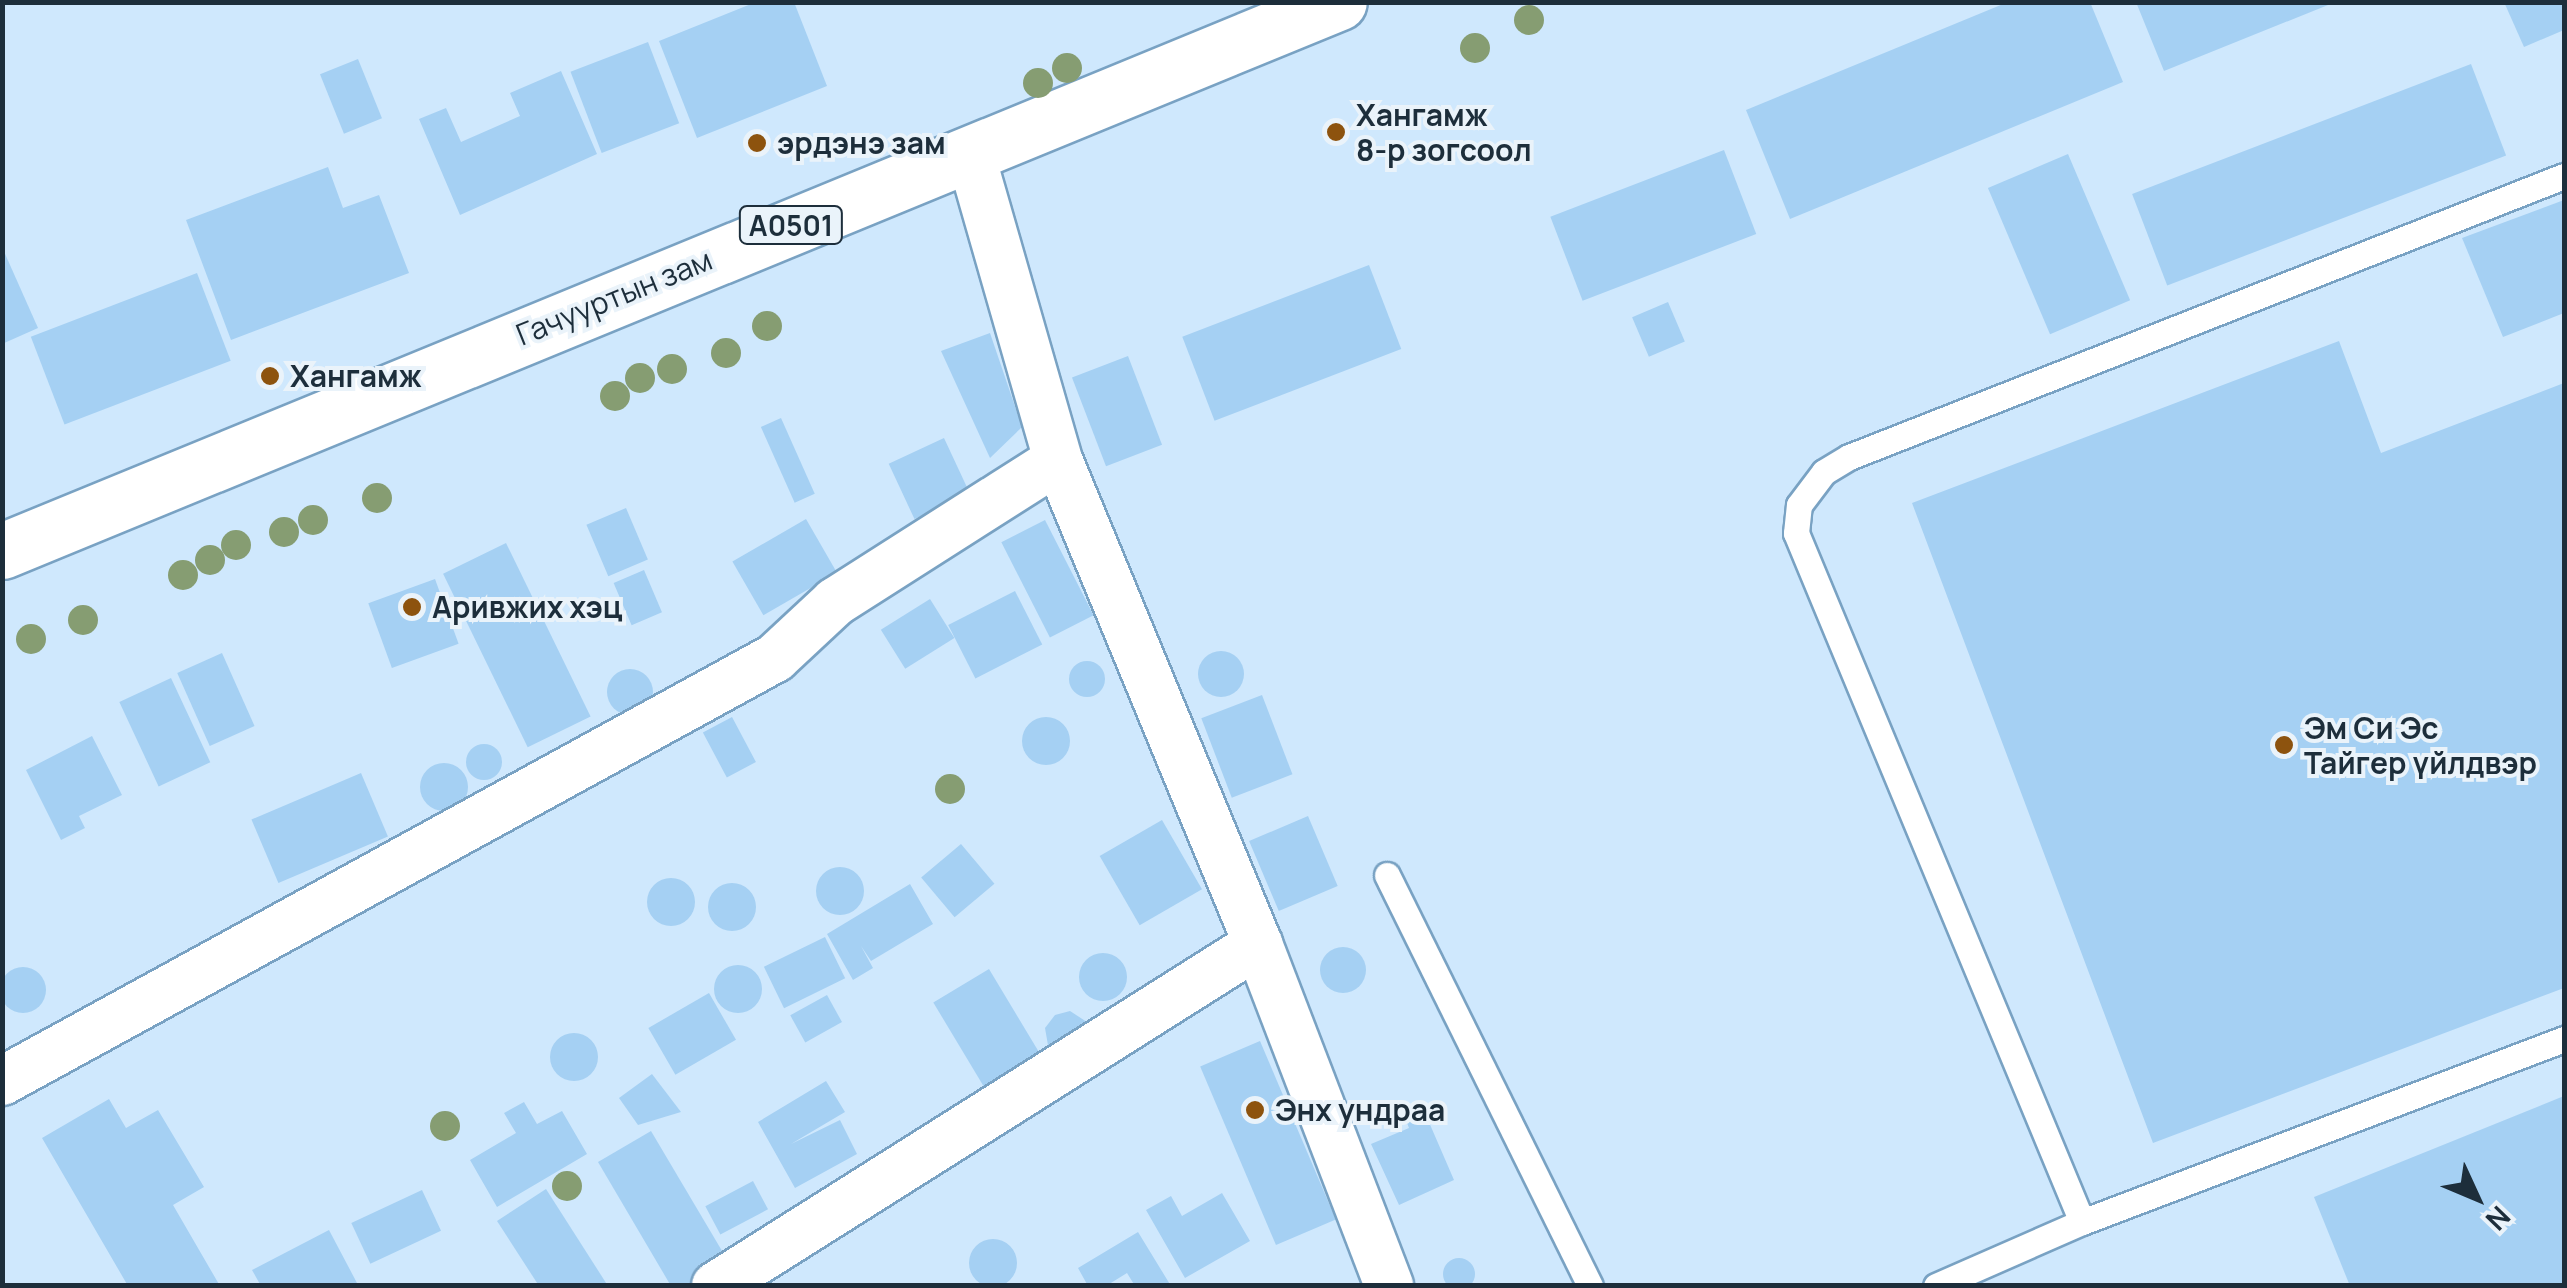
<!DOCTYPE html>
<meta charset="utf-8">
<style>
body{margin:0}
#map{position:relative;width:2567px;height:1288px;overflow:hidden;background:#cfe8fd;font-family:Manrope,sans-serif}
div>[style]{position:absolute}
.building>*{inset:0;background:#a5d0f3;transform-origin:0 0}
.round{border-radius:50%}
.roads{filter:drop-shadow(2px 0 #79a2c3) drop-shadow(-2px 0 #79a2c3) drop-shadow(0 2px #79a2c3) drop-shadow(0 -2px #79a2c3)}
.service>*{height:25px;margin:-12.5px;padding:0 12.5px;transform-origin:12.5px;border-radius:12.5px;background:#fff}
.minor>*{height:48px;margin:-24px;padding:0 24px;transform-origin:24px;border-radius:24px;background:#fff}
.trunk>*{height:55px;margin:-27.5px;padding:0 27.5px;transform-origin:27.5px;border-radius:27.5px;background:#fff}
.trees>*{width:30px;height:30px;margin:-15px;border-radius:50%;background:#869d72}
.dots>*{width:28px;height:28px;translate:-50% -50%;box-sizing:border-box;border:5px solid #eaf3fa;border-radius:50%}
span{translate:-50% -50%;white-space:nowrap;text-align:center;line-height:1.15;-webkit-text-stroke:8px #eaf3fa;paint-order:stroke}
.shield-label span{padding:2px 8px;background:#eaf3fa;border:2px solid;border-radius:8px;-webkit-text-stroke-width:0}
.shield-label{font-size:28px;color:#1d2e3b;font-weight:700}
.poi-label{font-size:30px;color:#1d2e3b;font-weight:700}
.left{translate:0 -50%;text-align:left}
.street-label{font-size:30px;color:#1d2e3b}
.frame{position:absolute;inset:0;border:5px solid #1d2e3b;pointer-events:none}
.north{position:absolute;left:2427px;top:1148px;width:100px;height:100px;-webkit-text-stroke:8px #eaf3fa;paint-order:stroke;rotate:134deg;font-size:28px;font-weight:700;line-height:40px;text-align:center;color:#1d2e3b}
.north::after{content:'';display:block;margin:auto;width:35px;height:45px;background:#1d2e3b;clip-path:polygon(50% 0,100% 100%,50% 72%,0 100%)}
</style>
<div id="map">
<div class="building">
<div style="clip-path:polygon(756px 2px,794px 2px,827px 86px,697px 138px,659px 41px)"></div>
<div style="clip-path:polygon(2008px 2px,2090px 2px,2123px 82px,1790px 219px,1746px 110px)"></div>
<div style="clip-path:polygon(2136px 2px,2333px 2px,2333px 3px,2164px 71px)"></div>
<div style="clip-path:polygon(2504px 2px,2564px 2px,2564px 30px,2524px 47px)"></div>
<div style="left:648px;top:42px;width:87px;height:83px;rotate:69deg"></div>
<div style="left:358px;top:59px;width:64px;height:41px;rotate:68deg"></div>
<div style="left:2471px;top:64px;width:98px;height:363px;rotate:69deg"></div>
<div style="clip-path:polygon(561px 71px,597px 154px,460px 215px,419px 119px,446px 108px,461px 142px,520px 116px,510px 93px)"></div>
<div style="left:1724px;top:150px;width:90px;height:186px;rotate:69deg"></div>
<div style="left:2068px;top:154px;width:159px;height:87px;rotate:67deg"></div>
<div style="clip-path:polygon(328px 167px,343px 208px,379px 195px,409px 273px,231px 340px,186px 220px)"></div>
<div style="clip-path:polygon(2564px 200px,2564px 313px,2503px 337px,2462px 238px)"></div>
<div style="clip-path:polygon(2px 247px,38px 328px,2px 344px)"></div>
<div style="left:1369px;top:265px;width:90px;height:200px;rotate:69deg"></div>
<div style="left:197px;top:273px;width:94px;height:178px;rotate:69deg"></div>
<div style="left:1668px;top:302px;width:43px;height:39px;rotate:67deg"></div>
<div style="clip-path:polygon(990px 333px,1022px 427px,990px 458px,941px 351px)"></div>
<div style="clip-path:polygon(2339px 341px,2381px 453px,2564px 383px,2564px 988px,2153px 1143px,1912px 503px)"></div>
<div style="left:1128px;top:356px;width:95px;height:60px;rotate:69deg"></div>
<div style="left:781px;top:418px;width:83px;height:22px;rotate:66deg"></div>
<div style="left:944px;top:438px;width:61px;height:61px;rotate:65deg"></div>
<div style="left:626px;top:508px;width:56px;height:43px;rotate:67deg"></div>
<div style="left:806px;top:519px;width:62px;height:85px;rotate:60deg"></div>
<div style="left:1045px;top:520px;width:107px;height:49px;rotate:63deg"></div>
<div style="left:506px;top:543px;width:193px;height:70px;rotate:64deg"></div>
<div style="left:644px;top:570px;width:46px;height:33px;rotate:67deg"></div>
<div style="left:435px;top:579px;width:69px;height:71px;rotate:70deg"></div>
<div style="left:1015px;top:591px;width:60px;height:75px;rotate:63deg"></div>
<div style="left:930px;top:599px;width:46px;height:58px;rotate:58deg"></div>
<div class="round" style="left:1198px;top:651px;width:46px;height:46px"></div>
<div style="left:222px;top:653px;width:80px;height:49px;rotate:66deg"></div>
<div class="round" style="left:1069px;top:661px;width:36px;height:36px"></div>
<div class="round" style="left:607px;top:669px;width:46px;height:46px"></div>
<div style="left:171px;top:678px;width:93px;height:57px;rotate:65deg"></div>
<div style="left:1262px;top:695px;width:85px;height:65px;rotate:69deg"></div>
<div class="round" style="left:1022px;top:717px;width:48px;height:48px"></div>
<div style="left:732px;top:717px;width:51px;height:33px;rotate:62deg"></div>
<div style="clip-path:polygon(92px 736px,122px 795px,79px 816px,85px 828px,61px 840px,26px 770px)"></div>
<div class="round" style="left:466px;top:744px;width:36px;height:36px"></div>
<div class="round" style="left:420px;top:763px;width:48px;height:48px"></div>
<div style="left:361px;top:773px;width:69px;height:119px;rotate:67deg"></div>
<div style="left:1308px;top:816px;width:76px;height:64px;rotate:67deg"></div>
<div style="left:1162px;top:820px;width:80px;height:72px;rotate:60deg"></div>
<div style="left:961px;top:844px;width:52px;height:52px;rotate:50deg"></div>
<div class="round" style="left:816px;top:867px;width:48px;height:48px"></div>
<div class="round" style="left:647px;top:878px;width:48px;height:48px"></div>
<div class="round" style="left:708px;top:883px;width:48px;height:48px"></div>
<div style="clip-path:polygon(910px 884px,933px 924px,871px 961px,861px 946px,873px 968px,853px 980px,827px 934px)"></div>
<div style="left:825px;top:937px;width:46px;height:68px;rotate:64deg"></div>
<div class="round" style="left:1320px;top:947px;width:46px;height:46px"></div>
<div class="round" style="left:1079px;top:953px;width:48px;height:48px"></div>
<div class="round" style="left:714px;top:965px;width:48px;height:48px"></div>
<div class="round" style="left:0;top:967px;width:46px;height:46px"></div>
<div style="left:989px;top:969px;width:117px;height:65px;rotate:59deg"></div>
<div style="left:709px;top:993px;width:54px;height:70px;rotate:60deg"></div>
<div style="left:827px;top:995px;width:31px;height:42px;rotate:61deg"></div>
<div style="clip-path:polygon(1070px 1011px,1090px 1024px,1049px 1051px,1045px 1028px,1055px 1015px)"></div>
<div class="round" style="left:550px;top:1033px;width:48px;height:48px"></div>
<div style="left:1260px;top:1041px;width:194px;height:65px;rotate:67deg"></div>
<div style="clip-path:polygon(652px 1074px,681px 1112px,638px 1125px,619px 1098px)"></div>
<div style="clip-path:polygon(826px 1081px,845px 1112px,791px 1144px,840px 1120px,857px 1154px,795px 1188px,758px 1122px)"></div>
<div style="clip-path:polygon(2564px 1096px,2564px 1286px,2350px 1286px,2314px 1197px)"></div>
<div style="clip-path:polygon(109px 1099px,126px 1128px,158px 1110px,204px 1187px,173px 1205px,220px 1286px,128px 1286px,42px 1138px)"></div>
<div style="clip-path:polygon(524px 1102px,537px 1124px,562px 1111px,587px 1154px,497px 1207px,470px 1160px,516px 1133px,504px 1113px)"></div>
<div style="clip-path:polygon(1422px 1106px,1454px 1180px,1399px 1205px,1371px 1144px,1409px 1128px,1404px 1115px)"></div>
<div style="clip-path:polygon(651px 1131px,728px 1261px,687px 1286px,671px 1286px,598px 1162px)"></div>
<div style="left:753px;top:1181px;width:32px;height:54px;rotate:62deg"></div>
<div style="clip-path:polygon(546px 1189px,608px 1286px,539px 1286px,497px 1221px)"></div>
<div style="left:422px;top:1190px;width:45px;height:78px;rotate:65deg"></div>
<div style="clip-path:polygon(1222px 1193px,1250px 1241px,1185px 1278px,1146px 1210px,1171px 1196px,1182px 1216px)"></div>
<div style="clip-path:polygon(329px 1230px,357px 1283px,261px 1286px,252px 1270px)"></div>
<div style="clip-path:polygon(1138px 1232px,1171px 1286px,1135px 1286px,1127px 1273px,1106px 1286px,1088px 1286px,1078px 1268px)"></div>
<div class="round" style="left:969px;top:1239px;width:48px;height:48px"></div>
<div class="round" style="left:1443px;top:1258px;width:32px;height:32px"></div>
</div>
<div class="roads">
<div class="service">
<div style="left:1387px;top:875px;width:458px;rotate:63.7deg"></div>
<div style="left:2082px;top:1222px;width:746px;rotate:-112.54deg"></div>
<div style="left:1796px;top:533px;width:28px;rotate:-84deg"></div>
<div style="left:1799px;top:505px;width:41px;rotate:-52.9deg"></div>
<div style="left:1824px;top:472px;width:29px;rotate:-31deg"></div>
<div style="left:1849px;top:457px;width:768px;rotate:-21.46deg"></div>
<div style="left:1936px;top:1286px;width:159px;rotate:-23.7deg"></div>
<div style="left:2082px;top:1222px;width:516px;rotate:-20.79deg"></div>
</div>
<div class="minor">
<div style="left:970px;top:153px;width:319px;rotate:74deg"></div>
<div style="left:1058px;top:460px;width:524px;rotate:67.55deg"></div>
<div style="left:1258px;top:944px;width:366px;rotate:69deg"></div>
<div style="left:2px;top:1081px;width:881px;rotate:-28.69deg"></div>
<div style="left:775px;top:658px;width:82px;rotate:-43deg"></div>
<div style="left:835px;top:602px;width:264px;rotate:-32.5deg"></div>
<div style="left:716px;top:1286px;width:641px;rotate:-32.25deg"></div>
</div>
<div class="trunk">
<div style="left:2px;top:551px;width:1445px;rotate:-22.32deg"></div>
</div>
</div>
<div class="trees">
<div style="left:1529px;top:20px"></div>
<div style="left:1475px;top:48px"></div>
<div style="left:1067px;top:68px"></div>
<div style="left:1038px;top:83px"></div>
<div style="left:767px;top:326px"></div>
<div style="left:726px;top:353px"></div>
<div style="left:672px;top:369px"></div>
<div style="left:640px;top:378px"></div>
<div style="left:615px;top:396px"></div>
<div style="left:377px;top:498px"></div>
<div style="left:313px;top:520px"></div>
<div style="left:284px;top:532px"></div>
<div style="left:236px;top:545px"></div>
<div style="left:210px;top:560px"></div>
<div style="left:183px;top:575px"></div>
<div style="left:83px;top:620px"></div>
<div style="left:31px;top:639px"></div>
<div style="left:950px;top:789px"></div>
<div style="left:445px;top:1126px"></div>
<div style="left:567px;top:1186px"></div>
</div>
<div class="dots">
<div style="left:1336px;top:132px;background:#8d530e"></div>
<div style="left:757px;top:143px;background:#8d530e"></div>
<div style="left:270px;top:376px;background:#8d530e"></div>
<div style="left:412px;top:607px;background:#8d530e"></div>
<div style="left:2284px;top:745px;background:#8d530e"></div>
<div style="left:1255px;top:1110px;background:#8d530e"></div>
</div>
<div class="shield-label">
<span style="left:791px;top:225px">A0501</span>
</div>
<div class="poi-label">
<span class="left" style="left:1356px;top:132px">Хангамж<br>8-р зогсоол</span>
<span class="left" style="left:777px;top:143px">эрдэнэ зам</span>
<span class="left" style="left:290px;top:376px">Хангамж</span>
<span class="left" style="left:432px;top:607px">Аривжих хэц</span>
<span class="left" style="left:2304px;top:745px">Эм Си Эс<br>Тайгер үйлдвэр</span>
<span class="left" style="left:1275px;top:1110px">Энх ундраа</span>
</div>
<div class="street-label">
<span style="left:614px;top:297px;rotate:-22deg">Гачууртын зам</span>
</div>
<div class="frame"></div>
<div class="north">N</div>
</div>
